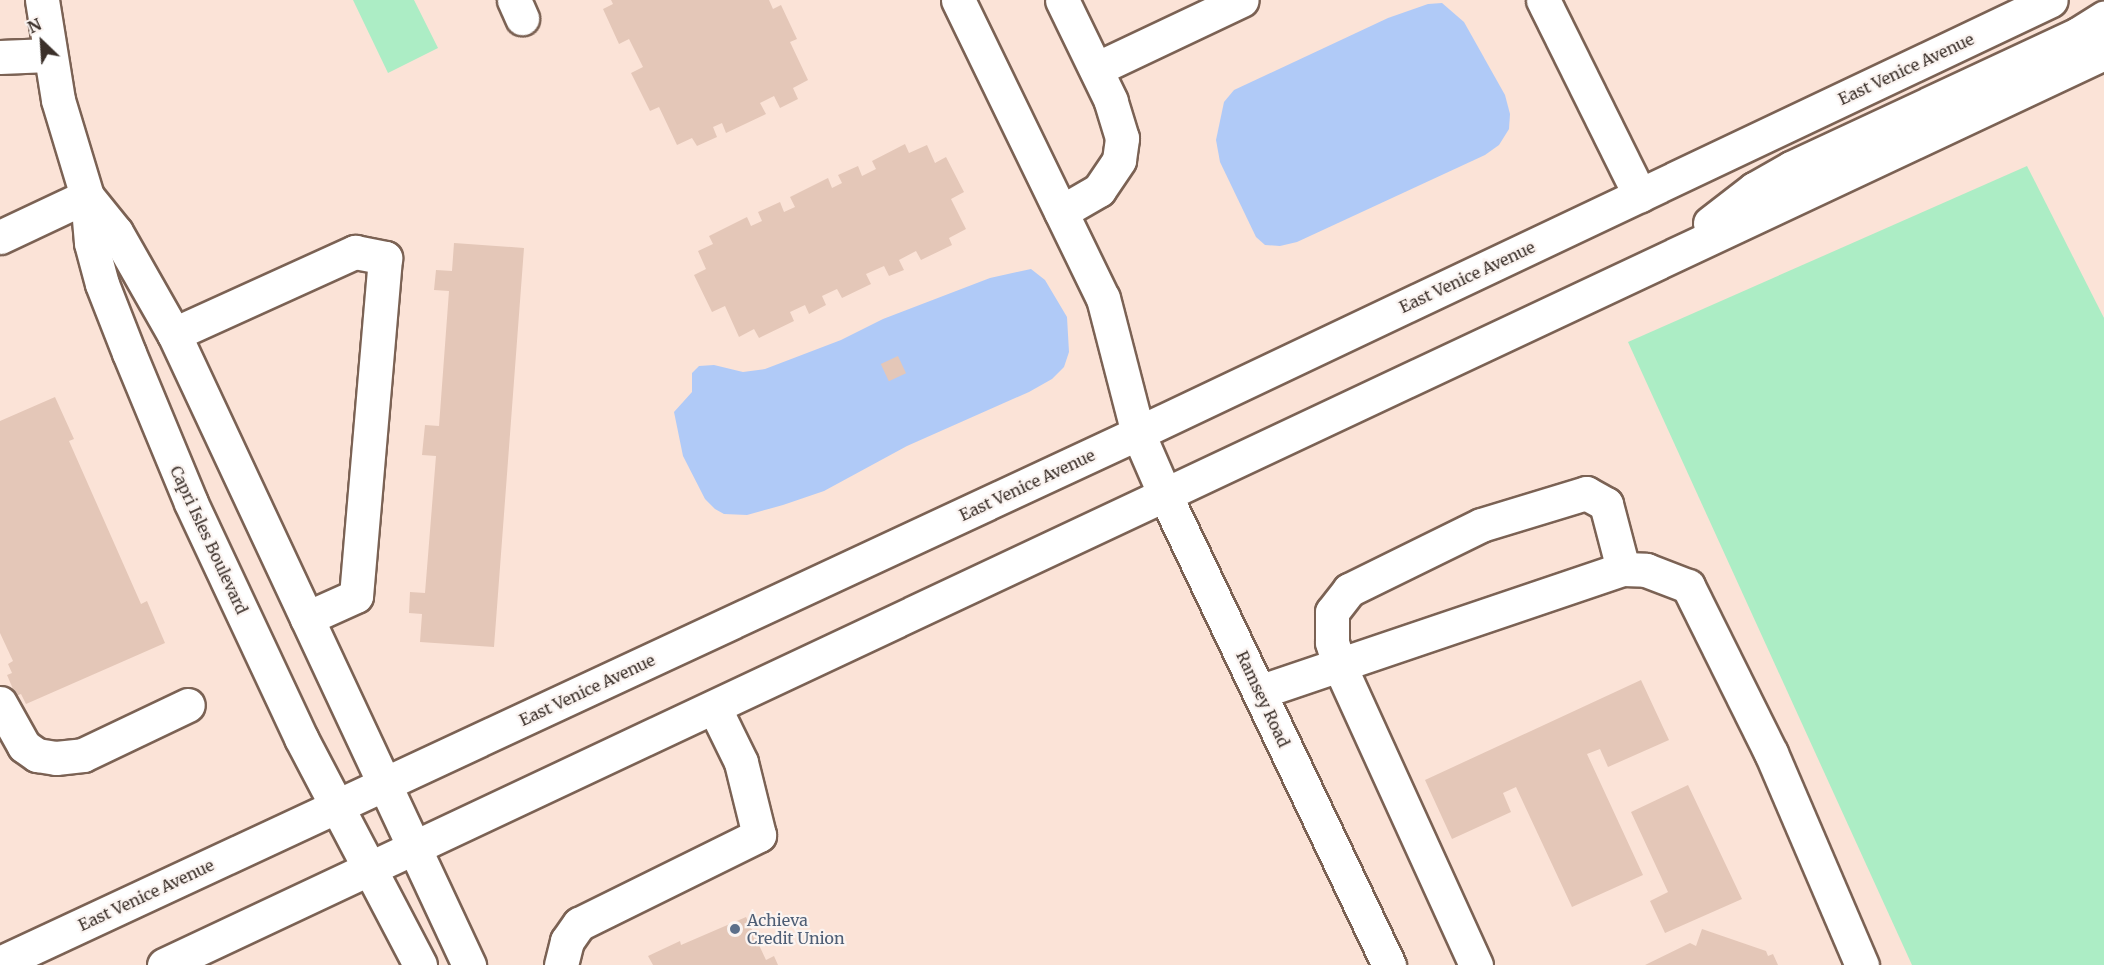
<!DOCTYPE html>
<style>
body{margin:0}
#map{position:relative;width:2104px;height:965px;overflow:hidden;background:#fbe3d7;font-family:Merriweather,serif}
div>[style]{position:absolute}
.green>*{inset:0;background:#acedc5}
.water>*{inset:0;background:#b0caf7}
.building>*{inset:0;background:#e4c7b8;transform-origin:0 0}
.roads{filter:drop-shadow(2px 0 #7b6254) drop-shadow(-2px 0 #7b6254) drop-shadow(0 2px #7b6254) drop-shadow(0 -2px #7b6254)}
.minor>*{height:33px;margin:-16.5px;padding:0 16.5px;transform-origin:16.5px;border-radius:16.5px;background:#fff}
.major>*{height:33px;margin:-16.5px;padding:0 16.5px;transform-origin:16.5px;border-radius:16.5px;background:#fff}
.dots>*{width:16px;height:16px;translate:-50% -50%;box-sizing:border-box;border:3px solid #fbf4f1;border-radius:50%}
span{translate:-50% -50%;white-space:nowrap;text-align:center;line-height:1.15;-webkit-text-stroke:4.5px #fbf4f1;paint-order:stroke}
.street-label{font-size:16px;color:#3b302a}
.service-label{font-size:16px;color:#4e5e75}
.left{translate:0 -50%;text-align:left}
.north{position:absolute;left:12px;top:12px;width:60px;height:60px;-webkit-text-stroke:4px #fbf4f1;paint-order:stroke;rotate:335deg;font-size:16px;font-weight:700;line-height:24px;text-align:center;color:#3b302a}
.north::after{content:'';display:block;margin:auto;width:21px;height:27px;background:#3b302a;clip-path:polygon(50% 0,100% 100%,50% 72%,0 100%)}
</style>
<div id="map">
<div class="green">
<div style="clip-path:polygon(353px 0,414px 0,438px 48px,388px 73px)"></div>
<div style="clip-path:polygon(2027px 166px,2104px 318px,2104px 965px,1912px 965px,1628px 342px)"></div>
</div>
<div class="water">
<div style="clip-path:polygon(1442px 3px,1464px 22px,1505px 95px,1510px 114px,1509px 129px,1499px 145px,1485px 155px,1297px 242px,1280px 246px,1265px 245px,1256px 237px,1220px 162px,1216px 140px,1224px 102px,1234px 90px,1388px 18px,1428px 4px)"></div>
<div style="clip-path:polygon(1031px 269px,1045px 280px,1067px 317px,1069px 352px,1064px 367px,1052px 379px,1029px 392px,907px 446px,824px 491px,783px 505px,747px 515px,724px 514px,715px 509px,705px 499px,683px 456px,674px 412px,692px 392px,692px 373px,699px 366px,714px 365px,743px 372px,765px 369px,841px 340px,883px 319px,990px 278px)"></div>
</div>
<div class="building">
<div style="clip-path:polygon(611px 0,769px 0,773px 9px,781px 5px,797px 39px,790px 42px,808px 80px,793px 88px,798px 99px,780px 108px,774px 96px,760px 103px,766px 114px,726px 133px,722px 123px,713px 127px,717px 137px,697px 146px,692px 138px,677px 145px,659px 107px,650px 111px,631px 73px,643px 67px,629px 39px,619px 44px,603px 9px,613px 4px)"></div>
<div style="clip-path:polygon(905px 144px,909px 153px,927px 145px,935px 163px,946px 157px,964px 192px,951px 199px,966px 229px,949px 238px,952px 245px,921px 260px,916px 251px,899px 260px,904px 270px,889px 276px,884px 266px,866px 274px,871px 284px,842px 298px,837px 289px,822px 296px,826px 305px,809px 314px,805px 305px,790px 312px,794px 321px,759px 338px,754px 329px,739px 337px,725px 306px,712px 312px,694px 275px,706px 269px,698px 251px,713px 244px,709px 236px,747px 217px,751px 226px,762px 221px,758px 212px,780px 202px,784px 212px,795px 207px,790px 197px,828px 178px,832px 188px,842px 183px,838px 175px,858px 166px,862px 176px,876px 169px,872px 161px)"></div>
<div style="clip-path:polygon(454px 243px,524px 248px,494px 647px,420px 642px,422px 614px,409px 613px,410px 592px,425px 593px,436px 456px,422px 455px,425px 425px,439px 426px,449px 291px,434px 290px,436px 270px,452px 271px)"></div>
<div style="left:898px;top:356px;width:19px;height:19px;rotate:65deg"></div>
<div style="clip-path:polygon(55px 397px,74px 439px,69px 441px,141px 604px,147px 601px,165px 643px,26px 704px,21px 694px,16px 696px,7px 675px,12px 673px,8px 664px,13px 661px,0 633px,0 421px)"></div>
<div style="clip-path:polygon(1641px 680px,1669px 740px,1608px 767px,1600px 749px,1587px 754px,1643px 875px,1572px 907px,1516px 787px,1503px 793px,1511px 812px,1452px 839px,1425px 780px)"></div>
<div style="clip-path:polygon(1688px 785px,1742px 899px,1665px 933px,1650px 901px,1668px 892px,1631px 812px)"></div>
<div style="clip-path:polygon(746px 917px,766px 960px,774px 956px,778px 965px,653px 965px,648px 956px,680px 941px,681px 945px)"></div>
<div style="clip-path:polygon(1702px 929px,1766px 951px,1768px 956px,1773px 954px,1778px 965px,1645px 965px,1690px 943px,1696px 946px)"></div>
</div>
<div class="roads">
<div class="minor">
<div style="left:42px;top:0;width:101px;rotate:80.9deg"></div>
<div style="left:58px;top:100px;width:100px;rotate:73.2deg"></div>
<div style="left:87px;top:196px;width:47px;rotate:85.1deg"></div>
<div style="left:91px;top:243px;width:42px;rotate:75deg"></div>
<div style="left:102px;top:284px;width:74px;rotate:68.6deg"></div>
<div style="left:129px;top:353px;width:162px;rotate:67.5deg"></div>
<div style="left:191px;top:503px;width:259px;rotate:64.9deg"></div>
<div style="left:301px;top:738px;width:256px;rotate:62.3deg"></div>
<div style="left:514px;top:0;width:20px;rotate:66deg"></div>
<div style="left:958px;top:0;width:331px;rotate:64.1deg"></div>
<div style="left:1103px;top:298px;width:139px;rotate:75.5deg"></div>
<div style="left:1138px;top:433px;width:68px;rotate:66.5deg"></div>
<div style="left:1165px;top:495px;width:521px;rotate:64.52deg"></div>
<div style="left:1543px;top:0;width:218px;rotate:63.6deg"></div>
<div style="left:0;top:57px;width:49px;rotate:-2.3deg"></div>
<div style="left:1096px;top:69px;width:161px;rotate:-25.3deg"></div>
<div style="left:87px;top:196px;width:46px;rotate:51.1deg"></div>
<div style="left:116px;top:232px;width:117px;rotate:60.4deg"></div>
<div style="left:174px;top:334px;width:697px;rotate:64.94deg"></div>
<div style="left:1061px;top:212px;width:44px;rotate:-30.1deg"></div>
<div style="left:1099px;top:190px;width:36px;rotate:-56deg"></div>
<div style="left:1119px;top:160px;width:22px;rotate:-82deg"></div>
<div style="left:1122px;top:138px;width:39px;rotate:-107deg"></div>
<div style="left:1111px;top:101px;width:112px;rotate:-115.9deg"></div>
<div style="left:0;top:237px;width:96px;rotate:-25.2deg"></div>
<div style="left:174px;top:334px;width:199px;rotate:-24.4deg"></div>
<div style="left:355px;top:252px;width:31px;rotate:11deg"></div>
<div style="left:385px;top:258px;width:339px;rotate:94.9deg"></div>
<div style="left:356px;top:596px;width:54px;rotate:155.8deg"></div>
<div style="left:1259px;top:692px;width:384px;rotate:-18.7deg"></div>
<div style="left:1623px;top:569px;width:23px;rotate:2deg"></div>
<div style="left:1646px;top:570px;width:45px;rotate:20.9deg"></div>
<div style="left:1688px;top:586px;width:186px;rotate:63.6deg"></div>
<div style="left:1771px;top:753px;width:231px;rotate:66.8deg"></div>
<div style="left:0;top:703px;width:49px;rotate:60.8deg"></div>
<div style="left:24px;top:746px;width:16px;rotate:35deg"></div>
<div style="left:37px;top:755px;width:19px;rotate:9deg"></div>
<div style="left:56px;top:758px;width:27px;rotate:-6deg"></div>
<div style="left:83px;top:755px;width:116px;rotate:-25.5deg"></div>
<div style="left:561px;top:965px;width:25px;rotate:-76deg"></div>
<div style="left:567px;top:941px;width:21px;rotate:-55deg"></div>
<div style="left:579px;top:924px;width:201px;rotate:-26.3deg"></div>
<div style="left:759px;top:835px;width:75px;rotate:-103.9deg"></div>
<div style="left:741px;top:762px;width:61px;rotate:-116.1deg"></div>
<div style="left:1476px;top:965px;width:331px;rotate:-114.5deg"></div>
<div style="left:1339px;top:664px;width:23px;rotate:-108deg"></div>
<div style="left:1332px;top:642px;width:30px;rotate:-90deg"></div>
<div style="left:1332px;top:612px;width:28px;rotate:-52deg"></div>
<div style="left:1349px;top:590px;width:147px;rotate:-26.2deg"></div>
<div style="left:1481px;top:525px;width:110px;rotate:-16.9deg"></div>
<div style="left:1586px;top:493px;width:23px;rotate:29deg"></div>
<div style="left:1606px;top:504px;width:67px;rotate:75.3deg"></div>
</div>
<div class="major">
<div style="left:1710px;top:223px;width:56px;rotate:-37.7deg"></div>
<div style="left:1754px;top:189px;width:43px;rotate:-29.6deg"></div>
<div style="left:1791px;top:168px;width:317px;rotate:-25deg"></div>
<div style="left:2078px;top:34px;width:31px;rotate:-32deg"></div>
<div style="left:0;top:963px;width:1255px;rotate:-24.97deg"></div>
<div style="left:1138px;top:433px;width:1010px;rotate:-25.37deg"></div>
<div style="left:164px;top:965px;width:2144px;rotate:-25.18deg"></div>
</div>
</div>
<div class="dots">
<div style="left:735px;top:929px;background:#5c6f8a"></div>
</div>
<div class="street-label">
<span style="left:1906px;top:69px;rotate:-25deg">East Venice Avenue</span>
<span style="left:1467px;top:277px;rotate:-25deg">East Venice Avenue</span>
<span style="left:1027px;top:485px;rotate:-25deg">East Venice Avenue</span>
<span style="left:209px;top:540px;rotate:65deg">Capri Isles Boulevard</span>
<span style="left:587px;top:690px;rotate:-25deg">East Venice Avenue</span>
<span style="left:1263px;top:699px;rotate:65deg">Ramsey Road</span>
<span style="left:146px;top:895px;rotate:-25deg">East Venice Avenue</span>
</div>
<div class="service-label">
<span class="left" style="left:747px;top:929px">Achieva<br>Credit Union</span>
</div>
<div class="north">N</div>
</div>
